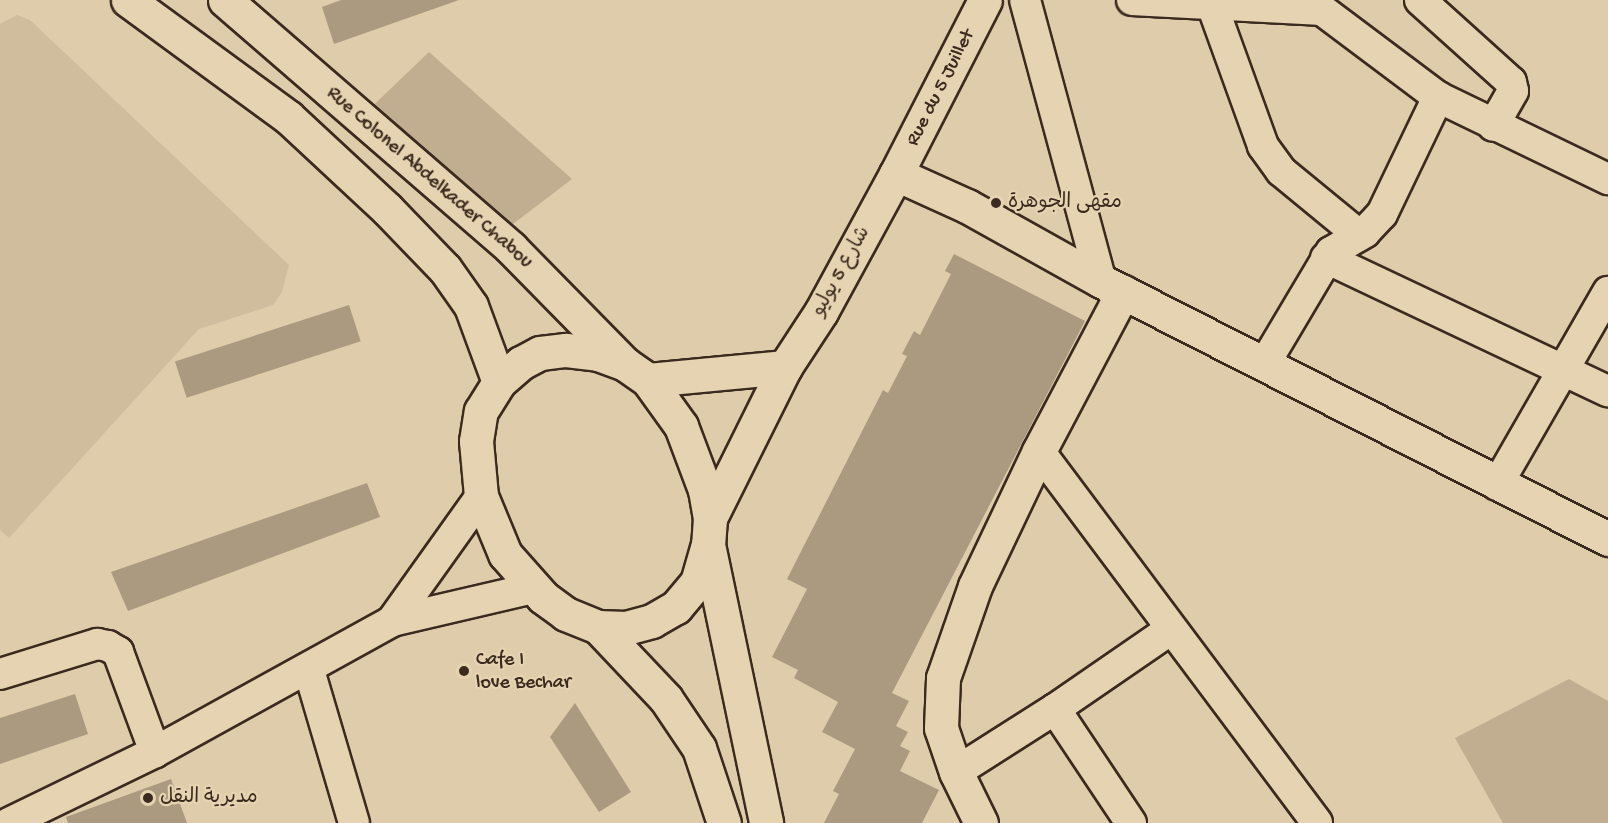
<!DOCTYPE html>
<meta charset="utf-8">
<style>
body{margin:0}
#map{position:relative;width:1608px;height:823px;overflow:hidden;background:#dfccab;font-family:"Gochi Hand","Playpen Sans Arabic",sans-serif}
div>[style]{position:absolute}
.built>*{inset:0;background:#d0bd9e}
.green>*{inset:0;background:#c1ae91}
.building>*{inset:0;background:#ac9a80;transform-origin:0 0}
.roads{filter:drop-shadow(2px 0 #3b2a1e) drop-shadow(-2px 0 #3b2a1e) drop-shadow(0 2px #3b2a1e) drop-shadow(0 -2px #3b2a1e)}
.minor>*{height:30px;margin:-15px;padding:0 15px;transform-origin:15px;border-radius:15px;background:#e6d3b1}
.tertiary>*{height:33px;margin:-16.5px;padding:0 16.5px;transform-origin:16.5px;border-radius:16.5px;background:#e6d3b1}
.secondary>*{height:33px;margin:-16.5px;padding:0 16.5px;transform-origin:16.5px;border-radius:16.5px;background:#e6d3b1}
.dots>*{width:16px;height:16px;translate:-50% -50%;box-sizing:border-box;border:3px solid #e6d3b1;border-radius:50%}
span{translate:-50% -50%;white-space:nowrap;text-align:center;line-height:1.15;-webkit-text-stroke:4.5px #e6d3b1;paint-order:stroke}
.street-label{font-size:20px;color:#3b2a1e}
.poi-label{font-size:20px;color:#3b2a1e}
.left{translate:0 -50%;text-align:left}
</style>
<div id="map">
<div class="built">
<div style="clip-path:polygon(17px 15px,30px 20px,289px 265px,282px 292px,273px 305px,199px 329px,9px 538px,0 530px,0 24px)"></div>
</div>
<div class="green">
<div style="clip-path:polygon(429px 52px,572px 179px,497px 236px,360px 118px)"></div>
<div style="clip-path:polygon(1569px 679px,1608px 701px,1608px 823px,1503px 823px,1455px 738px)"></div>
</div>
<div class="building">
<div style="clip-path:polygon(341px 0,459px 0,334px 44px,322px 7px)"></div>
<div style="clip-path:polygon(954px 254px,1085px 321px,892px 693px,909px 701px,896px 726px,908px 732px,900px 746px,910px 751px,900px 771px,939px 790px,922px 823px,824px 823px,839px 794px,833px 791px,855px 749px,822px 732px,838px 702px,794px 678px,798px 670px,772px 657px,807px 589px,787px 579px,883px 390px,888px 393px,907px 356px,902px 354px,914px 331px,920px 335px,951px 274px,945px 271px)"></div>
<div style="left:349px;top:305px;width:38px;height:183px;rotate:72deg"></div>
<div style="clip-path:polygon(367px 483px,380px 517px,128px 611px,111px 572px)"></div>
<div style="clip-path:polygon(75px 694px,88px 734px,0 764px,0 718px)"></div>
<div style="clip-path:polygon(575px 703px,631px 792px,599px 812px,550px 737px)"></div>
<div style="clip-path:polygon(171px 779px,187px 823px,68px 823px,66px 817px)"></div>
</div>
<div class="roads">
<div class="minor">
<div style="left:1025px;top:0;width:291px;rotate:74.9deg"></div>
<div style="left:1132px;top:0;width:190px;rotate:3deg"></div>
<div style="left:1322px;top:10px;width:145px;rotate:36.9deg"></div>
<div style="left:1438px;top:97px;width:189px;rotate:25.8deg"></div>
<div style="left:1420px;top:0;width:122px;rotate:42deg"></div>
<div style="left:1511px;top:82px;width:9px;rotate:77deg"></div>
<div style="left:1513px;top:91px;width:40px;rotate:119.7deg"></div>
<div style="left:1211px;top:2px;width:153px;rotate:70.1deg"></div>
<div style="left:1263px;top:146px;width:31px;rotate:54deg"></div>
<div style="left:1281px;top:171px;width:101px;rotate:39.4deg"></div>
<div style="left:1326px;top:258px;width:312px;rotate:25.3deg"></div>
<div style="left:1265px;top:363px;width:129px;rotate:-59.3deg"></div>
<div style="left:1331px;top:252px;width:39px;rotate:-30deg"></div>
<div style="left:1365px;top:232px;width:25px;rotate:-47deg"></div>
<div style="left:1382px;top:214px;width:130px;rotate:-64.4deg"></div>
<div style="left:1039px;top:451px;width:464px;rotate:53.2deg"></div>
<div style="left:1497px;top:485px;width:223px;rotate:-60.1deg"></div>
<div style="left:392px;top:621px;width:153px;rotate:-54.5deg"></div>
<div style="left:309px;top:670px;width:159px;rotate:73.6deg"></div>
<div style="left:0;top:674px;width:102px;rotate:-17.2deg"></div>
<div style="left:97px;top:644px;width:11px;rotate:10deg"></div>
<div style="left:108px;top:646px;width:12px;rotate:31deg"></div>
<div style="left:118px;top:652px;width:107px;rotate:69.7deg"></div>
<div style="left:1055px;top:709px;width:140px;rotate:-34.5deg"></div>
<div style="left:956px;top:772px;width:117px;rotate:-32.5deg"></div>
<div style="left:1055px;top:709px;width:137px;rotate:56.3deg"></div>
<div style="left:9px;top:823px;width:162px;rotate:-25.9deg"></div>
<div style="left:155px;top:752px;width:271px;rotate:-28.9deg"></div>
<div style="left:392px;top:621px;width:146px;rotate:-13.1deg"></div>
</div>
<div class="tertiary">
<div style="left:896px;top:174px;width:78px;rotate:24.3deg"></div>
<div style="left:967px;top:206px;width:154px;rotate:29.2deg"></div>
<div style="left:1101px;top:281px;width:569px;rotate:26.97deg"></div>
<div style="left:981px;top:823px;width:57px;rotate:-116.1deg"></div>
<div style="left:956px;top:772px;width:46px;rotate:-108.8deg"></div>
<div style="left:941px;top:728px;width:50px;rotate:-87.7deg"></div>
<div style="left:943px;top:678px;width:97px;rotate:-70.8deg"></div>
<div style="left:975px;top:586px;width:149px;rotate:-64.6deg"></div>
<div style="left:1039px;top:451px;width:180px;rotate:-62.2deg"></div>
</div>
<div class="secondary">
<div style="left:128px;top:0;width:198px;rotate:36.2deg"></div>
<div style="left:288px;top:117px;width:135px;rotate:42.9deg"></div>
<div style="left:387px;top:209px;width:83px;rotate:46deg"></div>
<div style="left:445px;top:269px;width:45px;rotate:54.9deg"></div>
<div style="left:471px;top:306px;width:81px;rotate:69.8deg"></div>
<div style="left:225px;top:0;width:379px;rotate:40.9deg"></div>
<div style="left:511px;top:248px;width:158px;rotate:45.5deg"></div>
<div style="left:566px;top:350px;width:32px;rotate:7deg"></div>
<div style="left:598px;top:354px;width:29px;rotate:20deg"></div>
<div style="left:625px;top:364px;width:28px;rotate:35deg"></div>
<div style="left:648px;top:380px;width:57px;rotate:54.3deg"></div>
<div style="left:681px;top:426px;width:68px;rotate:69.4deg"></div>
<div style="left:705px;top:490px;width:28px;rotate:80deg"></div>
<div style="left:710px;top:518px;width:26px;rotate:94deg"></div>
<div style="left:708px;top:544px;width:40px;rotate:106deg"></div>
<div style="left:697px;top:582px;width:33px;rotate:130deg"></div>
<div style="left:676px;top:607px;width:28px;rotate:150deg"></div>
<div style="left:652px;top:621px;width:27px;rotate:165deg"></div>
<div style="left:626px;top:628px;width:28px;rotate:-178deg"></div>
<div style="left:598px;top:627px;width:35px;rotate:-158deg"></div>
<div style="left:566px;top:614px;width:29px;rotate:-144deg"></div>
<div style="left:543px;top:597px;width:57px;rotate:-131.5deg"></div>
<div style="left:505px;top:554px;width:63px;rotate:-112.5deg"></div>
<div style="left:481px;top:496px;width:55px;rotate:-95.2deg"></div>
<div style="left:476px;top:441px;width:30px;rotate:-81deg"></div>
<div style="left:481px;top:411px;width:34px;rotate:-58deg"></div>
<div style="left:499px;top:382px;width:29px;rotate:-41deg"></div>
<div style="left:521px;top:363px;width:21px;rotate:-28deg"></div>
<div style="left:540px;top:353px;width:26px;rotate:-7deg"></div>
<div style="left:648px;top:380px;width:138px;rotate:-5.4deg"></div>
<div style="left:710px;top:518px;width:169px;rotate:-63.6deg"></div>
<div style="left:785px;top:367px;width:66px;rotate:-56.8deg"></div>
<div style="left:821px;top:312px;width:157px;rotate:-61.5deg"></div>
<div style="left:896px;top:174px;width:195px;rotate:-62.9deg"></div>
<div style="left:709px;top:549px;width:280px;rotate:78.2deg"></div>
<div style="left:598px;top:627px;width:99px;rotate:46.6deg"></div>
<div style="left:666px;top:699px;width:59px;rotate:56deg"></div>
<div style="left:699px;top:748px;width:79px;rotate:71.6deg"></div>
</div>
</div>
<div class="dots">
<div style="left:996px;top:203px;background:#3b2a1e"></div>
<div style="left:464px;top:671px;background:#3b2a1e"></div>
<div style="left:148px;top:798px;background:#3b2a1e"></div>
</div>
<div class="street-label">
<span style="left:941px;top:88px;rotate:-63deg">Rue du 5 Juillet</span>
<span style="left:429px;top:178px;rotate:41deg">Rue Colonel Abdelkader Chabou</span>
<span style="left:842px;top:272px;rotate:-61deg">شارع 5 يوليو</span>
</div>
<div class="poi-label">
<span class="left" style="left:1008px;top:203px">مقهى الجوهرة</span>
<span class="left" style="left:476px;top:672px">Cafe I<br>love Bechar</span>
<span class="left" style="left:160px;top:798px">مديرية النقل</span>
</div>
</div>
